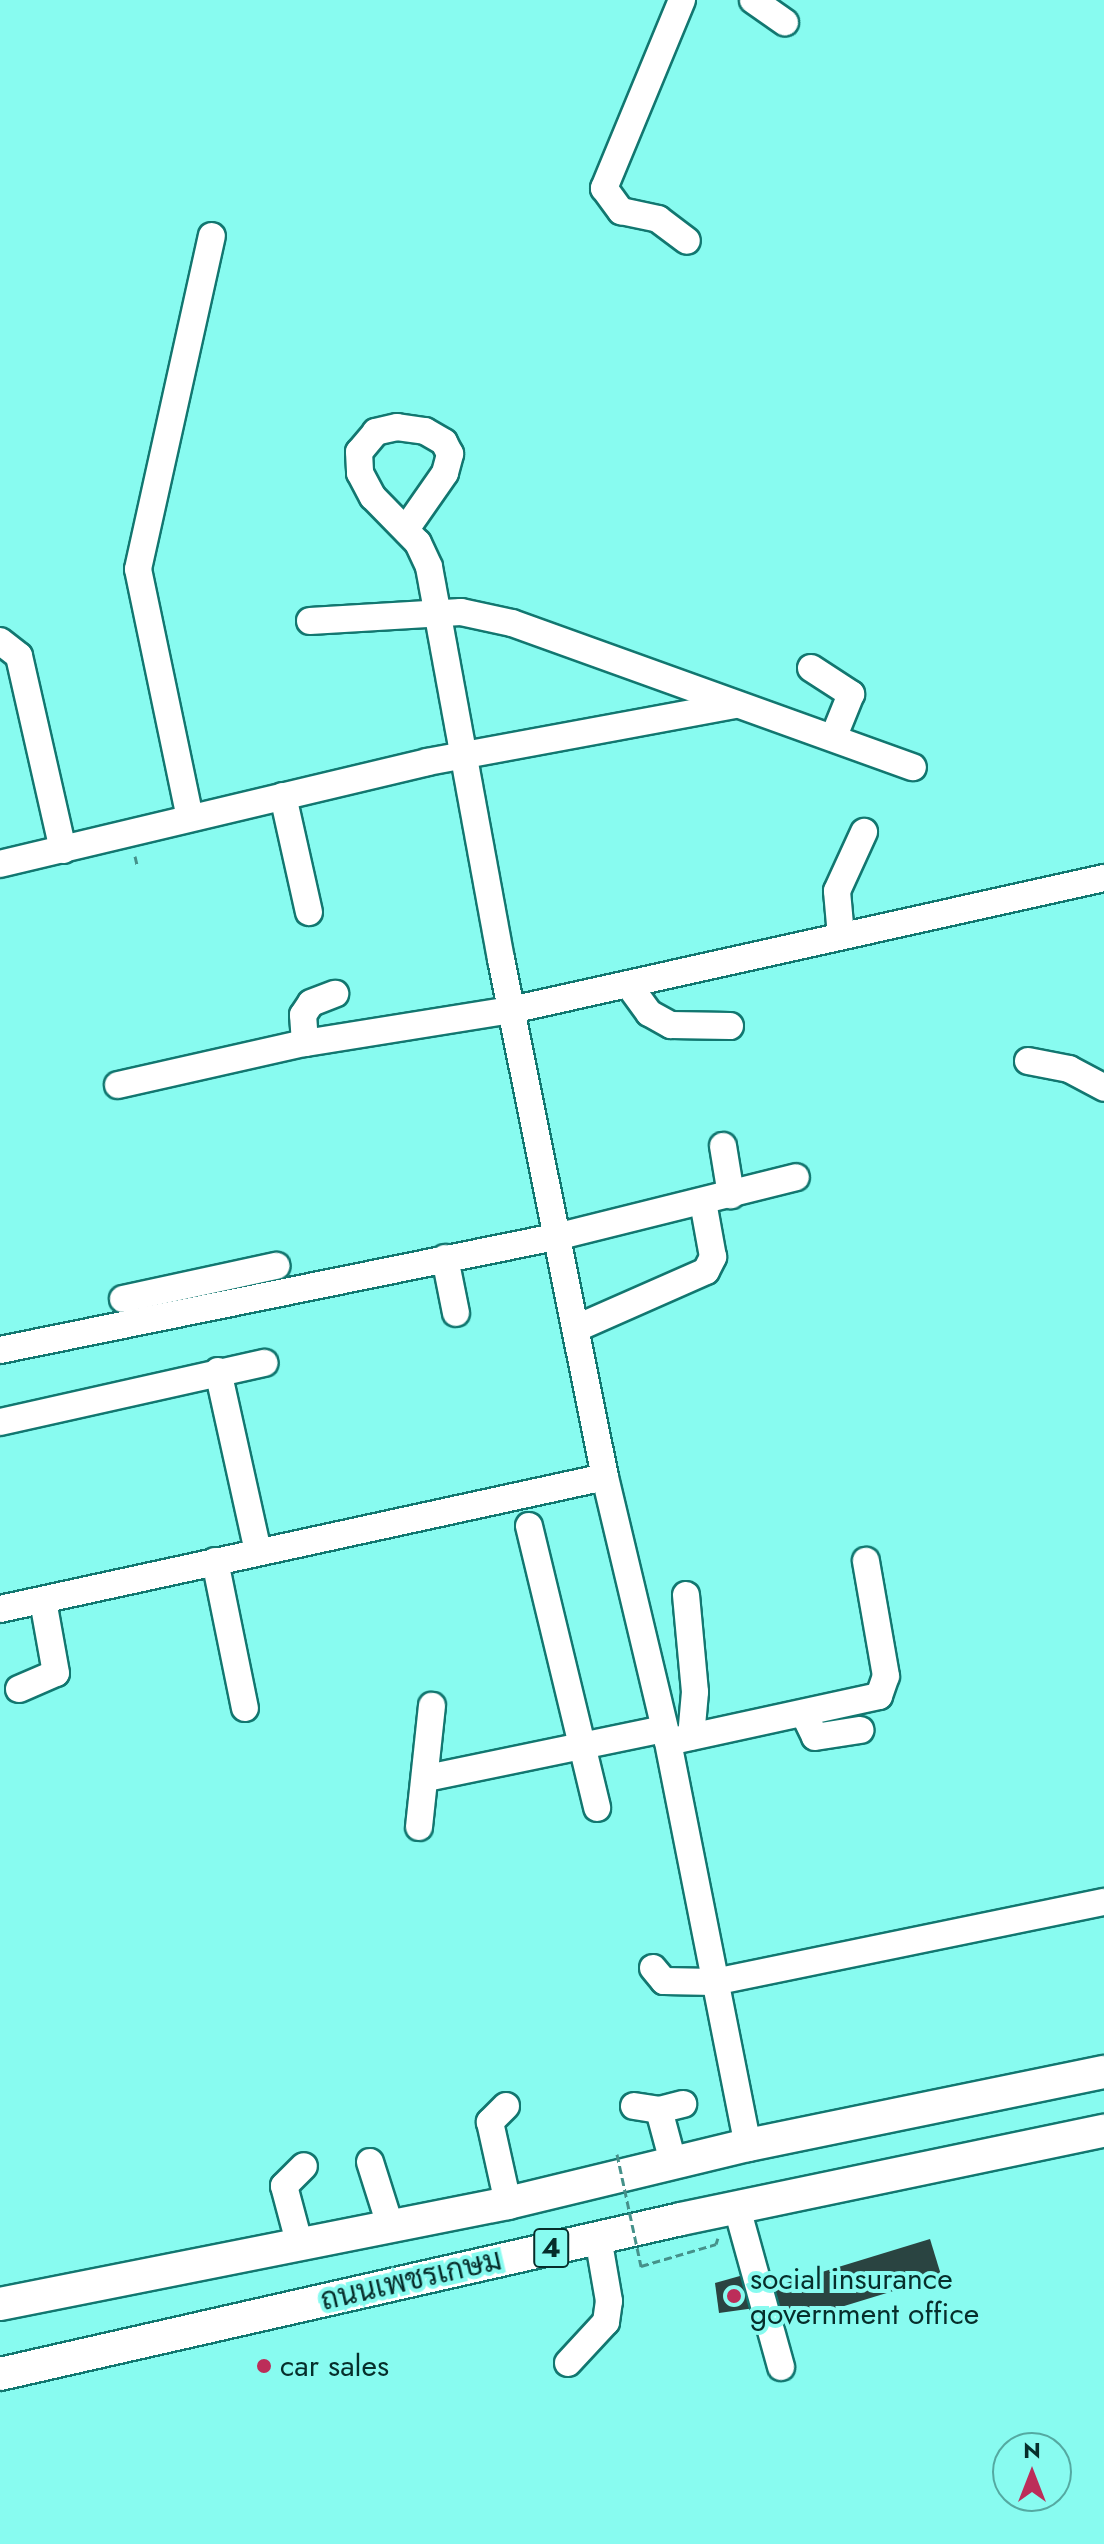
<!DOCTYPE html>
<meta charset="utf-8">
<style>
body{margin:0}
#map{position:relative;width:1104px;height:2544px;overflow:hidden;background:#88fbf0;font-family:Jost,Sarabun,sans-serif}
div>[style]{position:absolute}
.building>*{inset:0;background:#2a4441;transform-origin:0 0}
.path>*{height:3px;margin-top:-1.5px;transform-origin:0;background:repeating-linear-gradient(90deg,#45918a 0 8px,transparent 0 12px)}
.roads{filter:drop-shadow(2px 0 #127770) drop-shadow(-2px 0 #127770) drop-shadow(0 2px #127770) drop-shadow(0 -2px #127770)}
.minor>*{height:26px;margin:-13px;padding:0 13px;transform-origin:13px;border-radius:13px;background:#fff}
.major>*{height:32px;margin:-16px;padding:0 16px;transform-origin:16px;border-radius:16px;background:#fff}
.path-bridge>*{height:3px;margin-top:-1.5px;transform-origin:0;background:repeating-linear-gradient(90deg,#45918a 0 8px,transparent 0 12px)}
.dots>*{width:22px;height:22px;translate:-50% -50%;box-sizing:border-box;border:4px solid #88fbf0;border-radius:50%}
span{translate:-50% -50%;white-space:nowrap;text-align:center;line-height:1.15;-webkit-text-stroke:8px #88fbf0;paint-order:stroke}
.shield-label span{padding:2px 6px;background:#88fbf0;border:2px solid;border-radius:6px;-webkit-text-stroke-width:0}
.shield-label{font-size:28px;color:#062e2b;font-weight:700}
.poi-label{font-size:30px;color:#062e2b}
.left{translate:0 -50%;text-align:left}
.street-label{font-size:30px;color:#062e2b}
.north{position:absolute;left:992px;top:2432px;width:80px;height:80px;box-sizing:border-box;background:#88fbf0;border:2px solid #54a9a1;border-radius:50%;rotate:0deg;font-size:22px;font-weight:700;line-height:32px;text-align:center;color:#062e2b}
.north::after{content:'';display:block;margin:auto;width:28px;height:36px;background:#bc2d59;clip-path:polygon(50% 0,100% 100%,50% 72%,0 100%)}
</style>
<div id="map">
<div class="building">
<div style="left:930px;top:2239px;width:39px;height:171px;rotate:73deg"></div>
<div style="clip-path:polygon(747px 2274px,755px 2308px,719px 2313px,715px 2283px)"></div>
</div>
<div class="path">
<div style="left:135px;top:856px;width:9px;rotate:77deg"></div>
<div style="left:641px;top:2266px;width:78px;rotate:-16.3deg"></div>
<div style="left:716px;top:2244px;width:6px;rotate:-72deg"></div>
</div>
<div class="roads">
<div class="minor">
<div style="left:682px;top:0;width:204px;rotate:112.5deg"></div>
<div style="left:604px;top:188px;width:29px;rotate:54deg"></div>
<div style="left:621px;top:211px;width:38px;rotate:12deg"></div>
<div style="left:658px;top:219px;width:36px;rotate:37deg"></div>
<div style="left:753px;top:0;width:39px;rotate:35deg"></div>
<div style="left:406px;top:529px;width:68px;rotate:-55.1deg"></div>
<div style="left:445px;top:473px;width:20px;rotate:-75deg"></div>
<div style="left:450px;top:454px;width:13px;rotate:-117deg"></div>
<div style="left:444px;top:442px;width:22px;rotate:-150deg"></div>
<div style="left:425px;top:431px;width:28px;rotate:-172deg"></div>
<div style="left:397px;top:427px;width:22px;rotate:167deg"></div>
<div style="left:376px;top:432px;width:26px;rotate:130deg"></div>
<div style="left:359px;top:452px;width:21px;rotate:87deg"></div>
<div style="left:360px;top:473px;width:27px;rotate:62deg"></div>
<div style="left:373px;top:497px;width:64px;rotate:45.6deg"></div>
<div style="left:418px;top:543px;width:26px;rotate:65deg"></div>
<div style="left:429px;top:567px;width:399px;rotate:79.6deg"></div>
<div style="left:501px;top:959px;width:528px;rotate:78.65deg"></div>
<div style="left:605px;top:1477px;width:272px;rotate:76.6deg"></div>
<div style="left:668px;top:1742px;width:411px;rotate:78.8deg"></div>
<div style="left:310px;top:621px;width:151px;rotate:-3.4deg"></div>
<div style="left:461px;top:612px;width:52px;rotate:12.2deg"></div>
<div style="left:512px;top:623px;width:426px;rotate:19.8deg"></div>
<div style="left:0;top:641px;width:24px;rotate:38deg"></div>
<div style="left:19px;top:656px;width:199px;rotate:77.2deg"></div>
<div style="left:811px;top:668px;width:48px;rotate:33deg"></div>
<div style="left:851px;top:694px;width:45px;rotate:112deg"></div>
<div style="left:283px;top:796px;width:119px;rotate:77.4deg"></div>
<div style="left:190px;top:818px;width:254px;rotate:-101.8deg"></div>
<div style="left:138px;top:569px;width:341px;rotate:-77.5deg"></div>
<div style="left:0;top:864px;width:439px;rotate:-13.4deg"></div>
<div style="left:427px;top:762px;width:314px;rotate:-10.5deg"></div>
<div style="left:841px;top:936px;width:45px;rotate:-95.1deg"></div>
<div style="left:837px;top:891px;width:65px;rotate:-65.4deg"></div>
<div style="left:628px;top:984px;width:36px;rotate:54deg"></div>
<div style="left:649px;top:1013px;width:25px;rotate:29deg"></div>
<div style="left:671px;top:1025px;width:59px;rotate:1deg"></div>
<div style="left:305px;top:1043px;width:28px;rotate:-94deg"></div>
<div style="left:303px;top:1015px;width:14px;rotate:-56deg"></div>
<div style="left:311px;top:1003px;width:26px;rotate:-21deg"></div>
<div style="left:1028px;top:1061px;width:42px;rotate:11deg"></div>
<div style="left:1069px;top:1069px;width:40px;rotate:28deg"></div>
<div style="left:118px;top:1085px;width:192px;rotate:-12.7deg"></div>
<div style="left:305px;top:1043px;width:209px;rotate:-9.1deg"></div>
<div style="left:511px;top:1010px;width:608px;rotate:-12.55deg"></div>
<div style="left:723px;top:1146px;width:50px;rotate:80.7deg"></div>
<div style="left:445px;top:1258px;width:56px;rotate:78.7deg"></div>
<div style="left:123px;top:1299px;width:157px;rotate:-12.2deg"></div>
<div style="left:577px;top:1328px;width:141px;rotate:-23.8deg"></div>
<div style="left:706px;top:1271px;width:16px;rotate:-63deg"></div>
<div style="left:713px;top:1257px;width:56px;rotate:-100.3deg"></div>
<div style="left:0;top:1350px;width:571px;rotate:-11.51deg"></div>
<div style="left:560px;top:1236px;width:243px;rotate:-14deg"></div>
<div style="left:218px;top:1371px;width:185px;rotate:77.5deg"></div>
<div style="left:0;top:1422px;width:271px;rotate:-12.6deg"></div>
<div style="left:529px;top:1526px;width:290px;rotate:76.4deg"></div>
<div style="left:215px;top:1561px;width:150px;rotate:78.5deg"></div>
<div style="left:686px;top:1595px;width:97px;rotate:84.7deg"></div>
<div style="left:695px;top:1692px;width:45px;rotate:95.1deg"></div>
<div style="left:0;top:1609px;width:619px;rotate:-12.31deg"></div>
<div style="left:19px;top:1689px;width:40px;rotate:-23.4deg"></div>
<div style="left:56px;top:1673px;width:73px;rotate:-100.2deg"></div>
<div style="left:804px;top:1714px;width:25px;rotate:64deg"></div>
<div style="left:815px;top:1737px;width:46px;rotate:-8.8deg"></div>
<div style="left:668px;top:1742px;width:216px;rotate:-12.3deg"></div>
<div style="left:879px;top:1696px;width:21px;rotate:-71deg"></div>
<div style="left:886px;top:1676px;width:117px;rotate:-99.9deg"></div>
<div style="left:427px;top:1778px;width:241px;rotate:-11.7deg"></div>
<div style="left:419px;top:1827px;width:122px;rotate:-83.9deg"></div>
<div style="left:653px;top:1968px;width:17px;rotate:50deg"></div>
<div style="left:664px;top:1981px;width:50px;rotate:1.1deg"></div>
<div style="left:714px;top:1982px;width:398px;rotate:-11.6deg"></div>
<div style="left:506px;top:2106px;width:23px;rotate:135deg"></div>
<div style="left:490px;top:2122px;width:83px;rotate:77.5deg"></div>
<div style="left:634px;top:2106px;width:25px;rotate:9deg"></div>
<div style="left:659px;top:2110px;width:54px;rotate:74.9deg"></div>
<div style="left:659px;top:2110px;width:25px;rotate:-14deg"></div>
<div style="left:370px;top:2162px;width:66px;rotate:72.4deg"></div>
<div style="left:737px;top:2208px;width:165px;rotate:74.5deg"></div>
<div style="left:299px;top:2242px;width:58px;rotate:-105deg"></div>
<div style="left:284px;top:2186px;width:28px;rotate:-45deg"></div>
<div style="left:568px;top:2363px;width:56px;rotate:-47.2deg"></div>
<div style="left:606px;top:2322px;width:21px;rotate:-82deg"></div>
<div style="left:609px;top:2301px;width:65px;rotate:-99.8deg"></div>
</div>
<div class="major">
<div style="left:0;top:2304px;width:518px;rotate:-11.24deg"></div>
<div style="left:508px;top:2203px;width:247px;rotate:-13.6deg"></div>
<div style="left:748px;top:2145px;width:363px;rotate:-11.6deg"></div>
<div style="left:0;top:2374px;width:698px;rotate:-12.82deg"></div>
<div style="left:681px;top:2219px;width:432px;rotate:-11.8deg"></div>
</div>
</div>
<div class="path-bridge">
<div style="left:617px;top:2154px;width:115px;rotate:77.9deg"></div>
</div>
<div class="dots">
<div style="left:734px;top:2296px;background:#bc2d59"></div>
<div style="left:264px;top:2366px;background:#bc2d59"></div>
</div>
<div class="shield-label">
<span style="left:551px;top:2248px">4</span>
</div>
<div class="poi-label">
<span class="left" style="left:750px;top:2296px">social insurance<br>government office</span>
<span class="left" style="left:280px;top:2366px">car sales</span>
</div>
<div class="street-label">
<span style="left:411px;top:2280px;rotate:-13deg">ถนนเพชรเกษม</span>
</div>
<div class="north">N</div>
</div>
